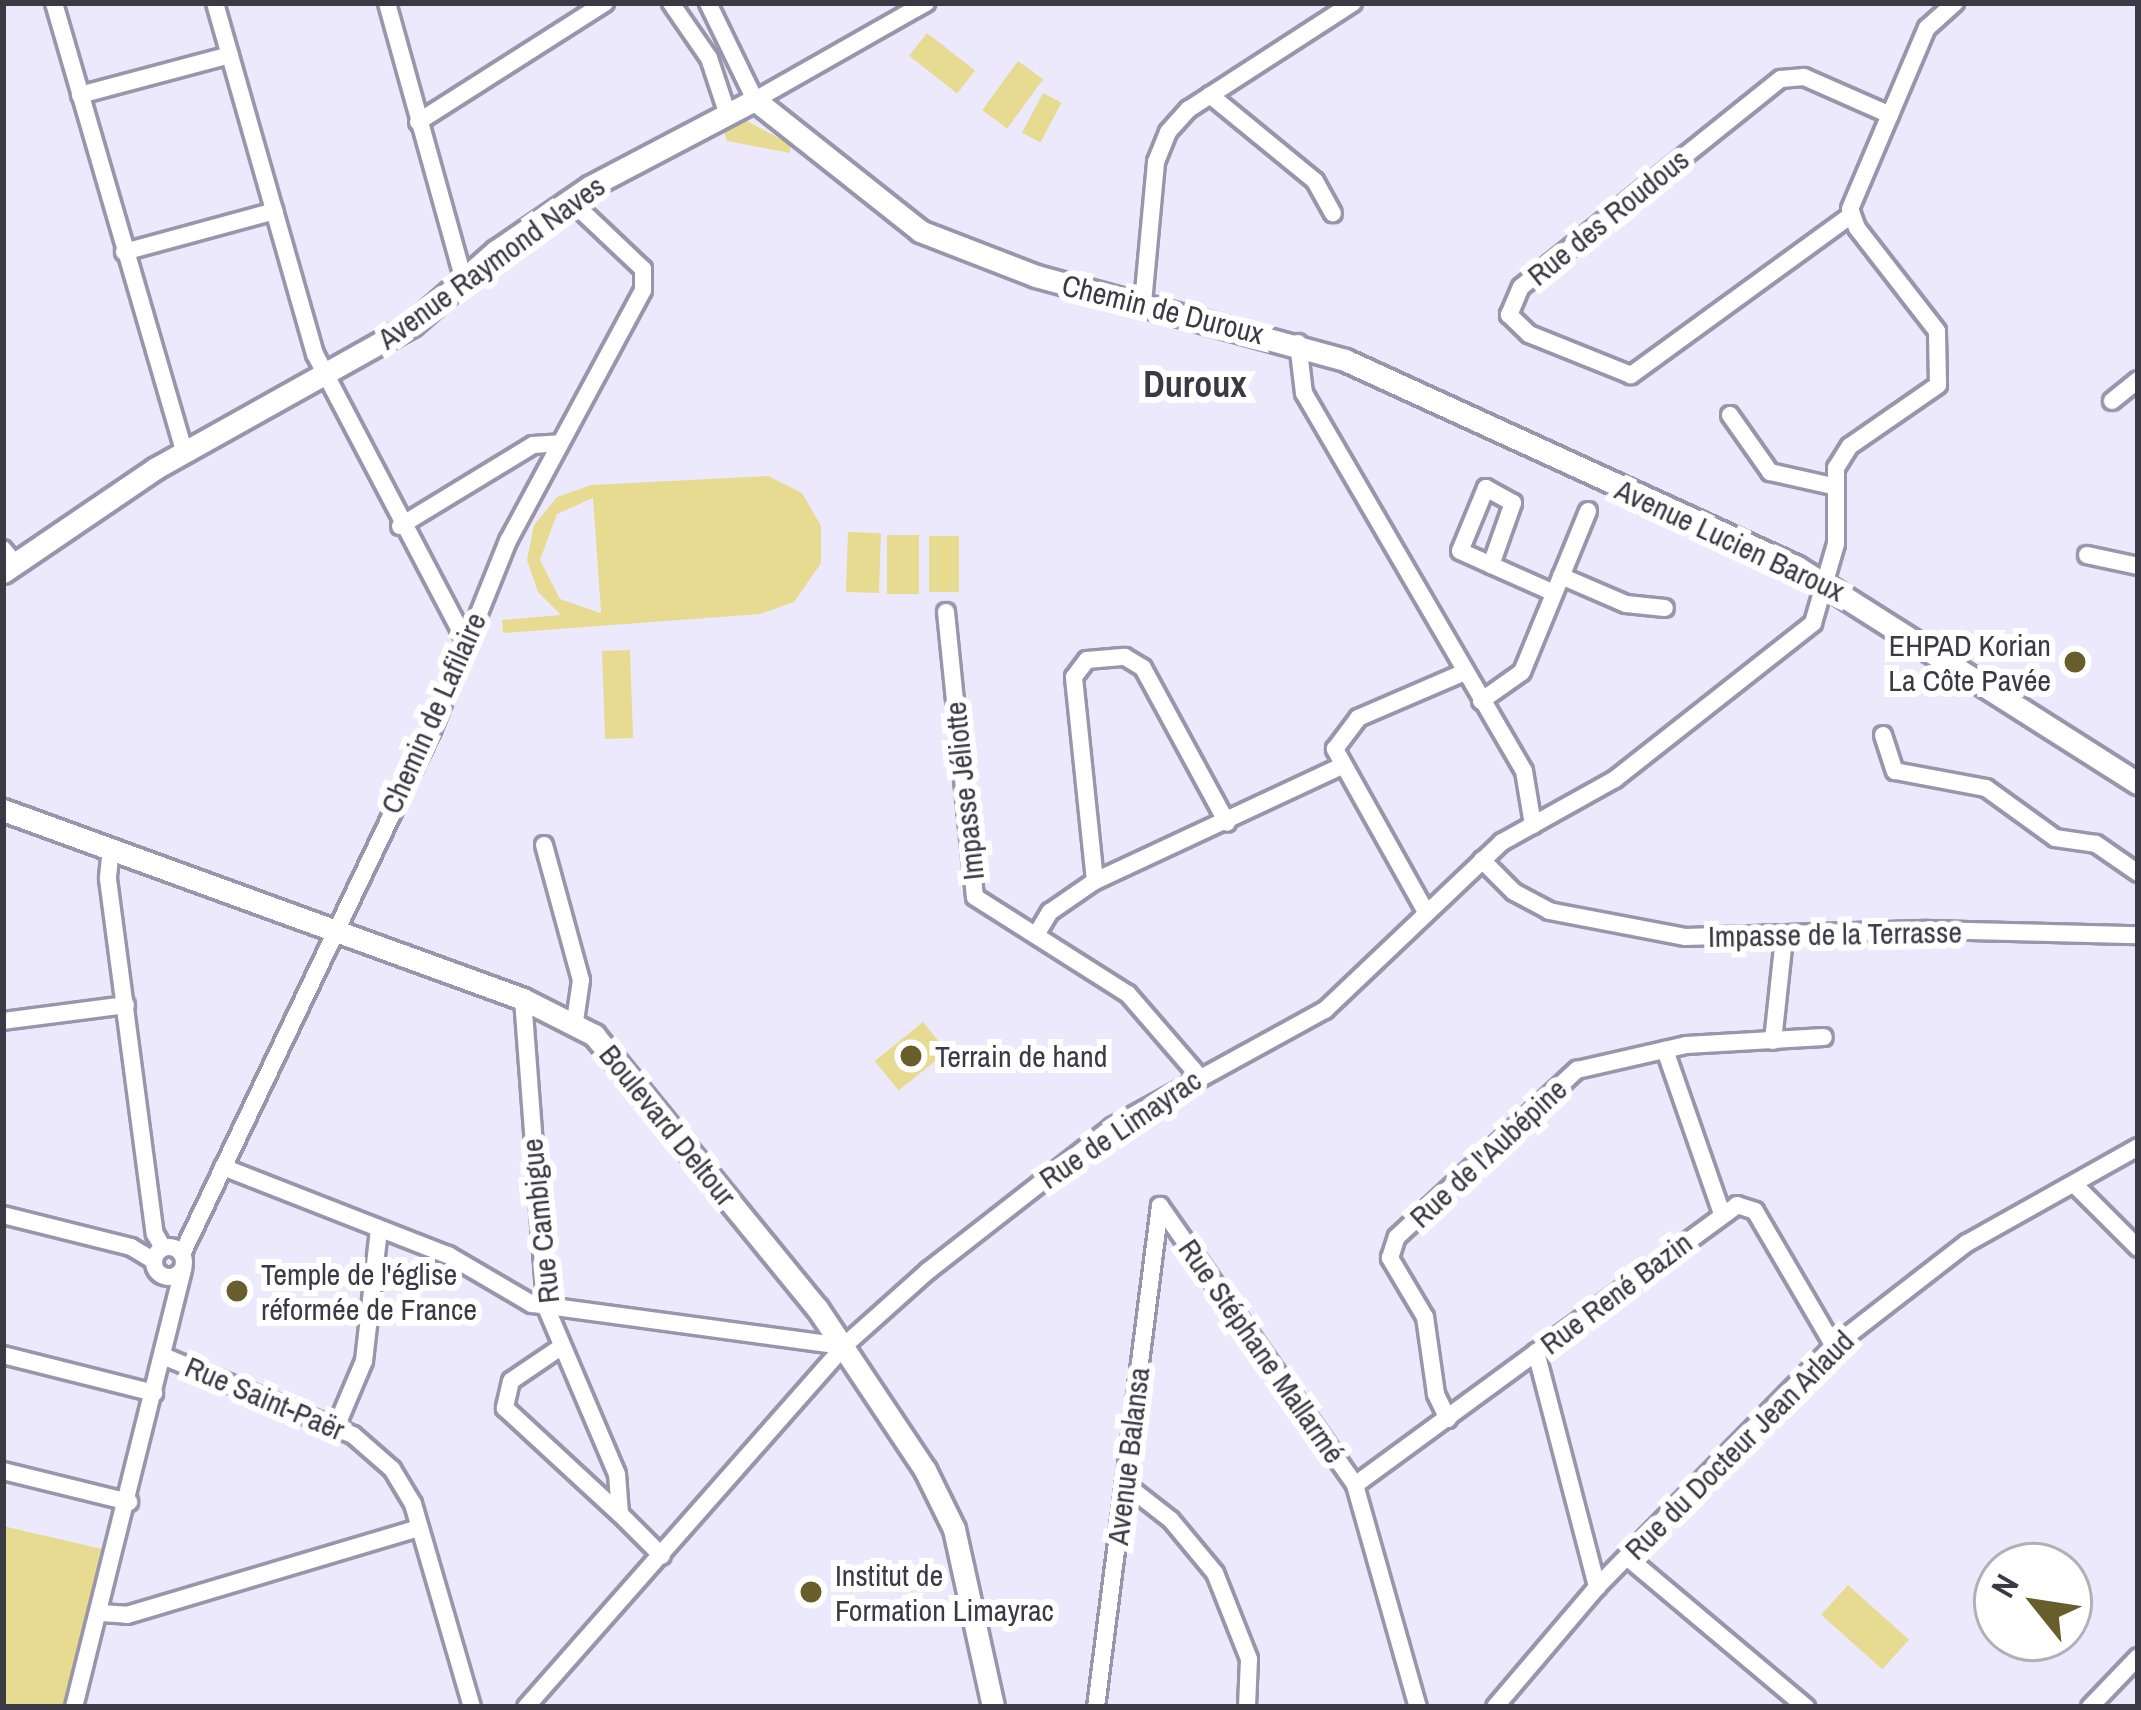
<!DOCTYPE html>
<meta charset="utf-8">
<style>
body{margin:0}
#map{position:relative;width:2141px;height:1710px;overflow:hidden;background:#ede9fd;font-family:"Archivo Narrow",sans-serif}
div>[style]{position:absolute}
.green>*{inset:0;background:#e7db91;transform-origin:0 0}
.roads{filter:drop-shadow(3px 0 #9995ab) drop-shadow(-3px 0 #9995ab) drop-shadow(0 3px #9995ab) drop-shadow(0 -3px #9995ab)}
.minor>*{height:16px;margin:-8px;padding:0 8px;transform-origin:8px;border-radius:8px;background:#fff}
.minor>.ring{margin:-8px;padding:0;box-sizing:content-box;background:none;border:16px solid #fff;border-radius:50%}
.tertiary>*{height:21px;margin:-10.5px;padding:0 10.5px;transform-origin:10.5px;border-radius:10.5px;background:#fff}
.dots>*{width:33px;height:33px;translate:-50% -50%;box-sizing:border-box;border:6px solid #fff;border-radius:50%}
span{translate:-50% -50%;white-space:nowrap;text-align:center;line-height:1.15;-webkit-text-stroke:12px #fff;paint-order:stroke}
.street-label{font-size:30px;color:#3b3943}
.poi-label{font-size:30px;color:#3b3943}
.right{translate:-100% -50%;text-align:right}
.left{translate:0 -50%;text-align:left}
.quarter-label{font-size:36px;color:#3b3943;font-weight:700}
.frame{position:absolute;inset:0;border:6px solid #3b3943;pointer-events:none}
.north{position:absolute;left:1973px;top:1542px;width:120px;height:120px;box-sizing:border-box;background:#fff;border:3px solid #b1b0b4;border-radius:50%;rotate:300deg;font-size:33px;font-weight:700;line-height:48px;text-align:center;color:#3b3943}
.north::after{content:'';display:block;margin:auto;width:42px;height:54px;background:#675e2b;clip-path:polygon(50% 0,100% 100%,50% 72%,0 100%)}
</style>
<div id="map">
<div class="green">
<div style="left:927px;top:33px;width:61px;height:29px;rotate:38deg"></div>
<div style="left:1018px;top:61px;width:31px;height:61px;rotate:36deg"></div>
<div style="left:1043px;top:93px;width:21px;height:45px;rotate:28deg"></div>
<div style="clip-path:polygon(745px 120px,790px 144px,790px 153px,727px 141px,724px 132px)"></div>
<div style="clip-path:polygon(evenodd,768px 476px,802px 493px,821px 526px,821px 563px,794px 602px,760px 614px,503px 633px,502px 620px,561px 615px,538px 592px,527px 560px,534px 525px,557px 497px,591px 485px,768px 476px,593px 498px,601px 612px,600px 613px,560px 599px,540px 560px,557px 514px,593px 498px)"></div>
<div style="left:848px;top:532px;width:33px;height:60px;rotate:2deg"></div>
<div style="left:887px;top:535px;width:32px;height:59px"></div>
<div style="left:929px;top:536px;width:30px;height:56px"></div>
<div style="left:630px;top:650px;width:88px;height:28px;rotate:88deg"></div>
<div style="left:923px;top:1022px;width:38px;height:62px;rotate:51deg"></div>
<div style="clip-path:polygon(3px 1526px,106px 1550px,65px 1707px,3px 1707px)"></div>
<div style="left:1848px;top:1585px;width:82px;height:40px;rotate:42deg"></div>
</div>
<div class="roads">
<div class="minor">
<div style="left:54px;top:3px;width:470px;rotate:73.8deg"></div>
<div style="left:215px;top:3px;width:365px;rotate:74.1deg"></div>
<div style="left:315px;top:354px;width:323px;rotate:62.3deg"></div>
<div style="left:387px;top:3px;width:288px;rotate:74.5deg"></div>
<div style="left:671px;top:3px;width:67px;rotate:55.4deg"></div>
<div style="left:709px;top:58px;width:60px;rotate:71.6deg"></div>
<div style="left:708px;top:3px;width:108px;rotate:64.1deg"></div>
<div style="left:755px;top:100px;width:197px;rotate:-29.6deg"></div>
<div style="left:80px;top:95px;width:155px;rotate:-14.9deg"></div>
<div style="left:1210px;top:95px;width:136px;rotate:39.3deg"></div>
<div style="left:1315px;top:181px;width:37px;rotate:61deg"></div>
<div style="left:418px;top:122px;width:222px;rotate:-32.5deg"></div>
<div style="left:1850px;top:216px;width:271px;rotate:144deg"></div>
<div style="left:1631px;top:375px;width:110px;rotate:-158.1deg"></div>
<div style="left:1529px;top:334px;width:28px;rotate:-136deg"></div>
<div style="left:1509px;top:315px;width:30px;rotate:-67deg"></div>
<div style="left:1521px;top:287px;width:333px;rotate:-38.7deg"></div>
<div style="left:1781px;top:79px;width:23px;rotate:-5deg"></div>
<div style="left:1804px;top:77px;width:94px;rotate:23.8deg"></div>
<div style="left:124px;top:252px;width:156px;rotate:-15.2deg"></div>
<div style="left:1143px;top:303px;width:142px;rotate:-84.7deg"></div>
<div style="left:1156px;top:162px;width:32px;rotate:-68deg"></div>
<div style="left:1168px;top:132px;width:31px;rotate:-48deg"></div>
<div style="left:1189px;top:109px;width:195px;rotate:-32.9deg"></div>
<div style="left:1298px;top:343px;width:50px;rotate:83.2deg"></div>
<div style="left:1304px;top:393px;width:437px;rotate:59.8deg"></div>
<div style="left:1524px;top:771px;width:55px;rotate:80.5deg"></div>
<div style="left:2112px;top:401px;width:33px;rotate:-39deg"></div>
<div style="left:1730px;top:415px;width:70px;rotate:54.9deg"></div>
<div style="left:1770px;top:472px;width:64px;rotate:12.7deg"></div>
<div style="left:400px;top:526px;width:156px;rotate:-31.3deg"></div>
<div style="left:533px;top:445px;width:27px;rotate:-4deg"></div>
<div style="left:3px;top:549px;width:19px;rotate:51deg"></div>
<div style="left:2087px;top:555px;width:52px;rotate:12.2deg"></div>
<div style="left:1491px;top:565px;width:66px;rotate:-70.5deg"></div>
<div style="left:1513px;top:503px;width:31px;rotate:-151deg"></div>
<div style="left:1486px;top:488px;width:68px;rotate:112.4deg"></div>
<div style="left:1460px;top:551px;width:34px;rotate:24deg"></div>
<div style="left:1491px;top:565px;width:69px;rotate:24deg"></div>
<div style="left:1561px;top:576px;width:71px;rotate:23.3deg"></div>
<div style="left:1626px;top:604px;width:39px;rotate:6deg"></div>
<div style="left:946px;top:612px;width:286px;rotate:84.2deg"></div>
<div style="left:975px;top:897px;width:181px;rotate:32.4deg"></div>
<div style="left:1128px;top:994px;width:107px;rotate:49.2deg"></div>
<div style="left:1481px;top:701px;width:50px;rotate:-35.3deg"></div>
<div style="left:1522px;top:672px;width:174px;rotate:-67.7deg"></div>
<div style="left:1883px;top:735px;width:38px;rotate:72deg"></div>
<div style="left:1895px;top:771px;width:93px;rotate:10.6deg"></div>
<div style="left:1986px;top:788px;width:85px;rotate:35.9deg"></div>
<div style="left:2055px;top:838px;width:41px;rotate:8.3deg"></div>
<div style="left:2096px;top:844px;width:51px;rotate:34.6deg"></div>
<div style="left:544px;top:845px;width:140px;rotate:74.7deg"></div>
<div style="left:581px;top:980px;width:41px;rotate:98.3deg"></div>
<div style="left:111px;top:848px;width:31px;rotate:96deg"></div>
<div style="left:108px;top:879px;width:358px;rotate:82.5deg"></div>
<div style="left:155px;top:1234px;width:16px;rotate:60deg"></div>
<div style="left:1482px;top:860px;width:45px;rotate:45deg"></div>
<div style="left:1514px;top:892px;width:40px;rotate:28deg"></div>
<div style="left:1549px;top:911px;width:138px;rotate:10.8deg"></div>
<div style="left:1685px;top:937px;width:243px;rotate:-1.7deg"></div>
<div style="left:1928px;top:930px;width:210px;rotate:1.4deg"></div>
<div style="left:1095px;top:881px;width:205px;rotate:-95.9deg"></div>
<div style="left:1074px;top:677px;width:21px;rotate:-53deg"></div>
<div style="left:1087px;top:660px;width:38px;rotate:-5deg"></div>
<div style="left:1125px;top:657px;width:21px;rotate:31deg"></div>
<div style="left:1143px;top:668px;width:176px;rotate:61.5deg"></div>
<div style="left:1426px;top:912px;width:187px;rotate:-119.2deg"></div>
<div style="left:1335px;top:749px;width:39px;rotate:-53deg"></div>
<div style="left:1358px;top:718px;width:116px;rotate:-23.3deg"></div>
<div style="left:1036px;top:935px;width:27px;rotate:-59deg"></div>
<div style="left:1050px;top:912px;width:55px;rotate:-34.6deg"></div>
<div style="left:1095px;top:881px;width:269px;rotate:-25deg"></div>
<div style="left:523px;top:999px;width:309px;rotate:85.7deg"></div>
<div style="left:546px;top:1307px;width:181px;rotate:67deg"></div>
<div style="left:617px;top:1474px;width:40px;rotate:85.7deg"></div>
<div style="left:620px;top:1514px;width:59px;rotate:45deg"></div>
<div style="left:3px;top:1021px;width:124px;rotate:-7.4deg"></div>
<div style="left:1773px;top:1041px;width:104px;rotate:-83.9deg"></div>
<div style="left:1665px;top:1050px;width:174px;rotate:70.8deg"></div>
<div style="left:223px;top:1167px;width:242px;rotate:21.4deg"></div>
<div style="left:448px;top:1255px;width:97px;rotate:30.3deg"></div>
<div style="left:532px;top:1304px;width:315px;rotate:7.7deg"></div>
<div style="left:2077px;top:1187px;width:86px;rotate:45deg"></div>
<div style="left:1160px;top:1206px;width:340px;rotate:55deg"></div>
<div style="left:1355px;top:1485px;width:231px;rotate:74.2deg"></div>
<div style="left:3px;top:1215px;width:132px;rotate:14deg"></div>
<div style="left:131px;top:1247px;width:27px;rotate:31deg"></div>
<div class="ring" style="left:154px;top:1247px;width:14px;height:14px"></div>
<div style="left:182px;top:1254px;width:581px;rotate:-64.49deg"></div>
<div style="left:432px;top:730px;width:204px;rotate:-68.1deg"></div>
<div style="left:508px;top:541px;width:285px;rotate:-61.7deg"></div>
<div style="left:643px;top:290px;width:21px;rotate:-90deg"></div>
<div style="left:643px;top:269px;width:102px;rotate:-136.6deg"></div>
<div style="left:561px;top:1347px;width:60px;rotate:145.8deg"></div>
<div style="left:511px;top:1381px;width:28px;rotate:103deg"></div>
<div style="left:505px;top:1408px;width:156px;rotate:42.7deg"></div>
<div style="left:1536px;top:1352px;width:243px;rotate:75.4deg"></div>
<div style="left:3px;top:1355px;width:156px;rotate:14.1deg"></div>
<div style="left:163px;top:1356px;width:206px;rotate:22.6deg"></div>
<div style="left:353px;top:1435px;width:52px;rotate:41.1deg"></div>
<div style="left:392px;top:1469px;width:41px;rotate:59deg"></div>
<div style="left:413px;top:1504px;width:211px;rotate:73.8deg"></div>
<div style="left:1448px;top:1419px;width:28px;rotate:-116deg"></div>
<div style="left:1436px;top:1394px;width:78px;rotate:-98.1deg"></div>
<div style="left:1425px;top:1317px;width:69px;rotate:-120.7deg"></div>
<div style="left:1390px;top:1258px;width:22px;rotate:-72deg"></div>
<div style="left:1397px;top:1237px;width:246px;rotate:-42.9deg"></div>
<div style="left:1577px;top:1070px;width:112px;rotate:-12.9deg"></div>
<div style="left:1686px;top:1045px;width:138px;rotate:-3.3deg"></div>
<div style="left:336px;top:1427px;width:72px;rotate:-67deg"></div>
<div style="left:364px;top:1361px;width:132px;rotate:-83.5deg"></div>
<div style="left:3px;top:1471px;width:130px;rotate:13.8deg"></div>
<div style="left:1125px;top:1484px;width:58px;rotate:38deg"></div>
<div style="left:1171px;top:1520px;width:69px;rotate:50.3deg"></div>
<div style="left:1215px;top:1573px;width:92px;rotate:68.4deg"></div>
<div style="left:1249px;top:1659px;width:48px;rotate:92.4deg"></div>
<div style="left:1355px;top:1485px;width:474px;rotate:-36.2deg"></div>
<div style="left:1737px;top:1205px;width:19px;rotate:18deg"></div>
<div style="left:1755px;top:1211px;width:156px;rotate:59.7deg"></div>
<div style="left:1627px;top:1557px;width:234px;rotate:40deg"></div>
<div style="left:101px;top:1613px;width:26px;rotate:4deg"></div>
<div style="left:127px;top:1615px;width:304px;rotate:-16.6deg"></div>
<div style="left:74px;top:1707px;width:451px;rotate:-76deg"></div>
<div style="left:526px;top:1707px;width:481px;rotate:-48.6deg"></div>
<div style="left:844px;top:1346px;width:113px;rotate:-41.8deg"></div>
<div style="left:928px;top:1271px;width:234px;rotate:-38deg"></div>
<div style="left:1112px;top:1127px;width:243px;rotate:-28.8deg"></div>
<div style="left:1325px;top:1010px;width:244px;rotate:-43.5deg"></div>
<div style="left:1502px;top:842px;width:129px;rotate:-29.1deg"></div>
<div style="left:1615px;top:779px;width:252px;rotate:-38.2deg"></div>
<div style="left:1813px;top:623px;width:82px;rotate:-73.8deg"></div>
<div style="left:1836px;top:544px;width:76px;rotate:-90deg"></div>
<div style="left:1836px;top:468px;width:26px;rotate:-58deg"></div>
<div style="left:1850px;top:446px;width:107px;rotate:-34.7deg"></div>
<div style="left:1938px;top:385px;width:54px;rotate:-91.1deg"></div>
<div style="left:1937px;top:331px;width:130px;rotate:-127.8deg"></div>
<div style="left:1857px;top:228px;width:20px;rotate:-110deg"></div>
<div style="left:1850px;top:209px;width:197px;rotate:-67deg"></div>
<div style="left:1927px;top:28px;width:38px;rotate:-42deg"></div>
<div style="left:1096px;top:1707px;width:505px;rotate:-82.72deg"></div>
<div style="left:1495px;top:1707px;width:157px;rotate:-49.6deg"></div>
<div style="left:1597px;top:1587px;width:338px;rotate:-45.5deg"></div>
<div style="left:1834px;top:1346px;width:168px;rotate:-37.8deg"></div>
<div style="left:1967px;top:1243px;width:196px;rotate:-29.3deg"></div>
<div style="left:2090px;top:1707px;width:69px;rotate:-46.2deg"></div>
</div>
<div class="tertiary">
<div style="left:3px;top:572px;width:185px;rotate:-34.2deg"></div>
<div style="left:156px;top:468px;width:293px;rotate:-29.2deg"></div>
<div style="left:412px;top:325px;width:112px;rotate:-41.4deg"></div>
<div style="left:496px;top:251px;width:113px;rotate:-34.5deg"></div>
<div style="left:589px;top:187px;width:187px;rotate:-27.7deg"></div>
<div style="left:755px;top:100px;width:211px;rotate:38.4deg"></div>
<div style="left:920px;top:231px;width:124px;rotate:21.2deg"></div>
<div style="left:1036px;top:276px;width:320px;rotate:15.2deg"></div>
<div style="left:1345px;top:360px;width:497px;rotate:24.6deg"></div>
<div style="left:1797px;top:567px;width:404px;rotate:32.4deg"></div>
<div style="left:3px;top:810px;width:553px;rotate:19.97deg"></div>
<div style="left:523px;top:999px;width:80px;rotate:26.9deg"></div>
<div style="left:594px;top:1035px;width:353px;rotate:50.8deg"></div>
<div style="left:817px;top:1308px;width:195px;rotate:56.3deg"></div>
<div style="left:925px;top:1470px;width:66px;rotate:63.8deg"></div>
<div style="left:954px;top:1529px;width:182px;rotate:77.6deg"></div>
</div>
</div>
<div class="dots">
<div style="left:2075px;top:662px;background:#675e2b"></div>
<div style="left:911px;top:1056px;background:#675e2b"></div>
<div style="left:237px;top:1291px;background:#675e2b"></div>
<div style="left:811px;top:1592px;background:#675e2b"></div>
</div>
<div class="street-label">
<span style="left:1608px;top:217px;rotate:-39deg">Rue des Roudous</span>
<span style="left:491px;top:262px;rotate:-36deg">Avenue Raymond Naves</span>
<span style="left:1163px;top:309px;rotate:14deg">Chemin de Duroux</span>
<span style="left:1730px;top:540px;rotate:25deg">Avenue Lucien Baroux</span>
<span style="left:433px;top:713px;rotate:-66deg">Chemin de Lafilaire</span>
<span style="left:964px;top:791px;rotate:-96deg">Impasse Jéliotte</span>
<span style="left:1835px;top:934px;rotate:-1deg">Impasse de la Terrasse</span>
<span style="left:668px;top:1125px;rotate:51deg">Boulevard Deltour</span>
<span style="left:1120px;top:1129px;rotate:-34deg">Rue de Limayrac</span>
<span style="left:1488px;top:1153px;rotate:-43deg">Rue de l'Aubépine</span>
<span style="left:540px;top:1221px;rotate:-96deg">Rue Cambigue</span>
<span style="left:1616px;top:1293px;rotate:-37deg">Rue René Bazin</span>
<span style="left:1262px;top:1351px;rotate:55deg">Rue Stéphane Mallarmé</span>
<span style="left:265px;top:1398px;rotate:23deg">Rue Saint-Paër</span>
<span style="left:1739px;top:1445px;rotate:-45deg">Rue du Docteur Jean Arlaud</span>
<span style="left:1128px;top:1456px;rotate:-83deg">Avenue Balansa</span>
</div>
<div class="poi-label">
<span class="right" style="left:2051px;top:662px">EHPAD Korian<br>La Côte Pavée</span>
<span class="left" style="left:935px;top:1056px">Terrain de hand</span>
<span class="left" style="left:261px;top:1291px">Temple de l'église<br>réformée de France</span>
<span class="left" style="left:835px;top:1592px">Institut de<br>Formation Limayrac</span>
</div>
<div class="quarter-label">
<span style="left:1195px;top:385px">Duroux</span>
</div>
<div class="frame"></div>
<div class="north">N</div>
</div>
